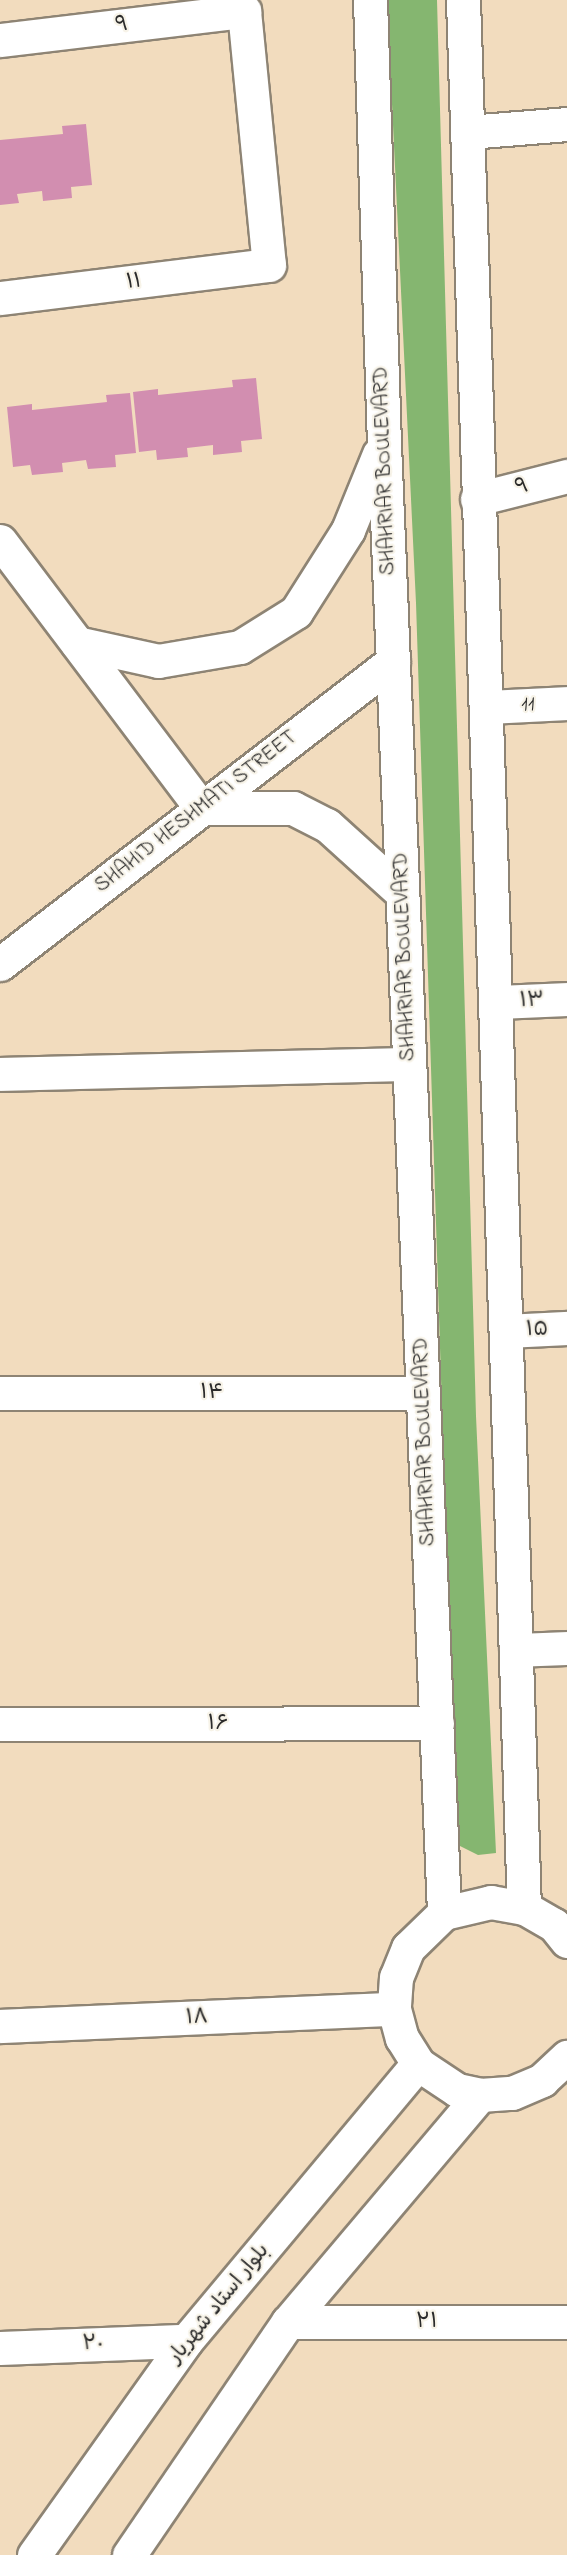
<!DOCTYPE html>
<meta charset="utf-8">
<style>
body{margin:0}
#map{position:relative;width:567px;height:2555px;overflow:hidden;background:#f2dcbe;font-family:"Indie Flower","Playpen Sans Arabic",sans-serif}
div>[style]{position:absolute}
.forest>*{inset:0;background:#85b670}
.building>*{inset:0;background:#d28eb0}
.roads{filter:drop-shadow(2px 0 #8e8474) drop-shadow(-2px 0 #8e8474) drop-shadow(0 2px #8e8474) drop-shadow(0 -2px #8e8474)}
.minor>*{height:33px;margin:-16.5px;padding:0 16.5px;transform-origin:16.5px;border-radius:16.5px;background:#fff}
.tertiary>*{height:33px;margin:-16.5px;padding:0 16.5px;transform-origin:16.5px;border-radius:16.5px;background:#fff}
span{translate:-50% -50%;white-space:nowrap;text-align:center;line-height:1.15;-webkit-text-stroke:4.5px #f7f3e8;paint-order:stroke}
.street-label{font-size:21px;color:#2b2b2b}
</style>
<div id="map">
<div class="forest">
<div style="clip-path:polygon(387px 0,437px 0,476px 1416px,496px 1853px,478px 1855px,456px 1844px,416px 603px)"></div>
</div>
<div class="building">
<div style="clip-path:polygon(86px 124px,92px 185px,71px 187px,72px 198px,43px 201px,42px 191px,17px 194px,19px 203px,0 205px,0 140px,63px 134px,62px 126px)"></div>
<div style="clip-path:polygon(256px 378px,262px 439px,241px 441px,242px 452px,213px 455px,213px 445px,187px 448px,188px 457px,157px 460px,156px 450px,139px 452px,133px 392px,158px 389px,158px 395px,233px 387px,232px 380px)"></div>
<div style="clip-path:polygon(130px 393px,136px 453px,115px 455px,116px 467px,88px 469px,86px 460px,62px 463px,63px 472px,32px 475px,30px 465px,13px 467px,7px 407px,32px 404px,32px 410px,107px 402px,106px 395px)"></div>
</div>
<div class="roads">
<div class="minor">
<div style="left:0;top:40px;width:246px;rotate:-6.8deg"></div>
<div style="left:244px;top:11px;width:255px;rotate:84.4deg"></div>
<div style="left:269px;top:265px;width:271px;rotate:173deg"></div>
<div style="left:468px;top:132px;width:99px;rotate:-4.6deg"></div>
<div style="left:489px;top:707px;width:78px;rotate:-2.9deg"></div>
<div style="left:497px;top:1002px;width:70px;rotate:-2.5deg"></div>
<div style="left:0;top:1074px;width:409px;rotate:-1.4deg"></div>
<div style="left:507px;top:1331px;width:60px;rotate:-2.9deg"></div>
<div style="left:0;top:1393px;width:423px"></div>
<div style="left:516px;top:1650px;width:51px;rotate:-2.2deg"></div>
<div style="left:0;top:1724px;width:437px;rotate:-0.1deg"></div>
<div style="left:0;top:2026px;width:394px;rotate:-2.5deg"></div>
<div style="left:288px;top:2322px;width:279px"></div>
<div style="left:0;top:2348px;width:186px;rotate:-2.2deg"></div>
</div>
<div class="tertiary">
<div style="left:370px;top:0;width:444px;rotate:88.2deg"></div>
<div style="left:384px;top:444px;width:1470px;rotate:87.66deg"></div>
<div style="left:463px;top:0;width:1909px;rotate:88.17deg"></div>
<div style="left:477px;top:499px;width:93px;rotate:-14.3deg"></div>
<div style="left:0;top:541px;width:334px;rotate:53deg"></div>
<div style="left:201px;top:808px;width:92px"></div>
<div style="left:293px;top:808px;width:38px;rotate:27deg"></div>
<div style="left:327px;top:825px;width:101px;rotate:42.2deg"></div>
<div style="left:77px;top:643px;width:83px;rotate:12.5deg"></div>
<div style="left:158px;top:661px;width:83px;rotate:-9.7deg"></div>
<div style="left:240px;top:647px;width:66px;rotate:-32deg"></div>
<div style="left:296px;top:612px;width:97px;rotate:-57.6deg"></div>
<div style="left:348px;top:530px;width:82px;rotate:-67.8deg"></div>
<div style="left:0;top:964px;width:496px;rotate:-37.6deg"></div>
<div style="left:567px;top:1941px;width:21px;rotate:-129deg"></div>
<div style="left:554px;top:1925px;width:34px;rotate:-150deg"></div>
<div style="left:524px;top:1908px;width:34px;rotate:-170deg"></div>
<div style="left:491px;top:1902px;width:48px;rotate:166.8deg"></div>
<div style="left:444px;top:1913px;width:50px;rotate:135.8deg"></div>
<div style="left:408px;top:1948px;width:31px;rotate:112deg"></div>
<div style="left:396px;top:1977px;width:32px;rotate:94deg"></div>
<div style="left:394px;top:2009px;width:30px;rotate:75deg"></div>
<div style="left:402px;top:2038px;width:31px;rotate:58deg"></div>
<div style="left:418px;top:2064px;width:47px;rotate:33.7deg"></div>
<div style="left:457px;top:2090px;width:24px;rotate:12deg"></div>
<div style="left:480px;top:2095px;width:32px;rotate:-4deg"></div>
<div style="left:512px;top:2093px;width:33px;rotate:-23deg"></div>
<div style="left:542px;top:2080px;width:34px;rotate:-43deg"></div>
<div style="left:34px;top:2555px;width:262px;rotate:-54.6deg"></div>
<div style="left:186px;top:2341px;width:361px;rotate:-50.1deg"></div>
<div style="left:129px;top:2555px;width:282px;rotate:-55.7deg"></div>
<div style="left:288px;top:2322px;width:297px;rotate:-49.8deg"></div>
</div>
</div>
<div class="street-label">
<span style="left:122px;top:25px;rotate:-7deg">۹</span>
<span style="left:134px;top:282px;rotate:-7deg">۱۱</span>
<span style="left:385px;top:471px;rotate:-92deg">SHAHRIAR BOULEVARD</span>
<span style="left:522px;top:487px;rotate:-15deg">۹</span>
<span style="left:528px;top:705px;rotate:-3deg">11</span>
<span style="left:196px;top:812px;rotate:-38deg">SHAHID HESHMATI STREET</span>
<span style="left:405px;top:957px;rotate:-92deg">SHAHRIAR BOULEVARD</span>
<span style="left:532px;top:1001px;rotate:-2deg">۱۳</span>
<span style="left:537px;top:1330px;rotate:-2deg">۱۵</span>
<span style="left:212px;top:1393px">۱۴</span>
<span style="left:425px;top:1442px;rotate:-92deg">SHAHRIAR BOULEVARD</span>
<span style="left:218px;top:1724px">۱۶</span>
<span style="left:197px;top:2018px;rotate:-3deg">۱۸</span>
<span style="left:219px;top:2304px;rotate:-51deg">بلوار استاد شهریار</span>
<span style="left:427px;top:2322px">۲۱</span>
<span style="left:93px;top:2344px;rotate:-2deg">۲۰</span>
</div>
</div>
